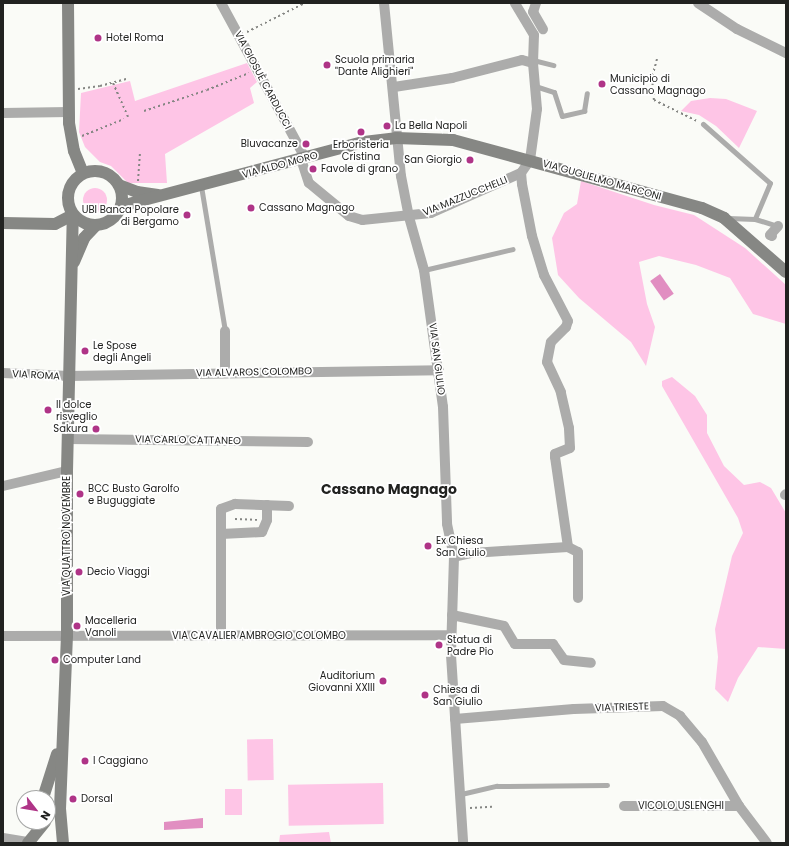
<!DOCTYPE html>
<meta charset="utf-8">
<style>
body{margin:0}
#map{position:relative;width:789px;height:846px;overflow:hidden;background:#fafbf7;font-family:Poppins,sans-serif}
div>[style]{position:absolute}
.green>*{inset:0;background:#fec5e6;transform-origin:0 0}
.round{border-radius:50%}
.water>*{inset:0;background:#e18ec1;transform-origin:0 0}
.path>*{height:2px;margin-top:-1px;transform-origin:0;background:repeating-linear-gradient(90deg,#858683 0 2px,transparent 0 5px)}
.lane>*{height:5px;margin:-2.5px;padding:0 2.5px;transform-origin:2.5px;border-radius:2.5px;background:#acacab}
.street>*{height:10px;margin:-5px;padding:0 5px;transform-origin:5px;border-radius:5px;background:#acacab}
.secondary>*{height:12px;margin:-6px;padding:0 6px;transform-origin:6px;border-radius:6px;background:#868784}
.secondary>.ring{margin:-6px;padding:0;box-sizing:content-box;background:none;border:12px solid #868784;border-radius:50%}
.dots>*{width:11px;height:11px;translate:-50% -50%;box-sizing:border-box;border:2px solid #fff;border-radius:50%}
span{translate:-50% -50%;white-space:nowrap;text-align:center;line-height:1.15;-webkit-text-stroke:3.5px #fff;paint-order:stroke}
.poi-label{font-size:10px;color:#212220}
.left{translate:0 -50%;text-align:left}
.right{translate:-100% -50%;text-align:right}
.street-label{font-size:10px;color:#212220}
.district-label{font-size:14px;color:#212220;font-weight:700}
.frame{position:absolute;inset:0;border:4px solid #212220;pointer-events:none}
.north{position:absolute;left:16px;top:790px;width:40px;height:40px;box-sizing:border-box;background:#fff;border:1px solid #a6a7a6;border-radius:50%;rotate:121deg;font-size:11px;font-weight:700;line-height:16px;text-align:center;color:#212220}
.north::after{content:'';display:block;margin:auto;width:14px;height:18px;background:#af3487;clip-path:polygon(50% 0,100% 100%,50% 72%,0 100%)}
</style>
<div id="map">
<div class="green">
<div style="clip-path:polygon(247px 63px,257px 82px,250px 88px,254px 103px,165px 154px,167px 183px,128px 183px,111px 166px,100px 162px,85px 147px,79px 132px,81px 93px,130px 81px,135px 101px)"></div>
<div style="clip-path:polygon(710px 98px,726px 99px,757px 111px,739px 148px,716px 126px,699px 115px,681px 111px,691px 101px)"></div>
<div style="clip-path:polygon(581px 181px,654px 205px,694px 215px,745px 248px,786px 285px,786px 324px,753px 314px,730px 278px,696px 265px,659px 256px,639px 262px,647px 304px,655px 327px,646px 366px,631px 342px,579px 298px,558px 275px,552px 238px,564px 213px,577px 204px)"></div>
<div class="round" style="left:83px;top:188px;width:24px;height:24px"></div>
<div style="clip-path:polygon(672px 377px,695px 396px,707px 415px,707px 433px,724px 466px,744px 485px,760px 482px,771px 488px,786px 513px,786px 649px,758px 647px,738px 678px,728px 702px,715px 689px,718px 657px,715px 629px,732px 556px,743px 533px,738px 518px,662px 386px,662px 381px)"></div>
<div style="left:273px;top:739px;width:41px;height:26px;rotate:89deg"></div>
<div style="left:383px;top:783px;width:41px;height:95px;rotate:89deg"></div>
<div style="left:225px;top:789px;width:17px;height:26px"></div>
<div style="clip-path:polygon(329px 832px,331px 843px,279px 843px,280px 835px)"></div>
</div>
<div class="water">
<div style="left:660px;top:274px;width:24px;height:12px;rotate:55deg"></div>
<div style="clip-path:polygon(203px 818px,203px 828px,164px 830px,164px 822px)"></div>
</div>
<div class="path">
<div style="left:247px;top:32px;width:65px;rotate:-26.6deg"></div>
<div style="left:657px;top:59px;width:20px;rotate:105deg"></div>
<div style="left:652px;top:78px;width:22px;rotate:85deg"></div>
<div style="left:654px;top:100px;width:48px;rotate:26deg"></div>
<div style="left:113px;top:83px;width:37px;rotate:66deg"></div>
<div style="left:78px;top:89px;width:22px;rotate:-8deg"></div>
<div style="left:100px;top:86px;width:27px;rotate:-15deg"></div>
<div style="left:144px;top:111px;width:66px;rotate:-18.4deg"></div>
<div style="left:207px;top:90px;width:45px;rotate:-22deg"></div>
<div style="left:82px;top:136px;width:45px;rotate:-22deg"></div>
<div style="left:138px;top:181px;width:29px;rotate:-86deg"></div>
<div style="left:235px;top:519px;width:23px;rotate:2deg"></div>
<div style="left:470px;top:808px;width:22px;rotate:-3deg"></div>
</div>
<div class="lane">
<div style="left:533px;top:60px;width:21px;rotate:14deg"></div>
<div style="left:535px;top:86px;width:20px;rotate:18deg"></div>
<div style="left:554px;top:92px;width:25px;rotate:72deg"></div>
<div style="left:562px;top:116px;width:23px;rotate:-13deg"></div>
<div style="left:584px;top:111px;width:18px;rotate:-81deg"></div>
<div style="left:703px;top:124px;width:89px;rotate:41.4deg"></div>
<div style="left:770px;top:183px;width:39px;rotate:113deg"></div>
<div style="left:201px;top:186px;width:147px;rotate:80.6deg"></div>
<div style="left:728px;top:218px;width:27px;rotate:2deg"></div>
<div style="left:755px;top:219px;width:24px;rotate:17deg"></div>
<div style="left:424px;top:270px;width:91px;rotate:-13.3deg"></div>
<div style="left:461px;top:794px;width:37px;rotate:-13deg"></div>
<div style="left:497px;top:786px;width:110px;rotate:-0.5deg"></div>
</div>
<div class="street">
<div style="left:221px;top:3px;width:176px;rotate:61.5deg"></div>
<div style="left:384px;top:3px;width:174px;rotate:84.4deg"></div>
<div style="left:401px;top:176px;width:42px;rotate:79deg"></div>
<div style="left:409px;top:217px;width:55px;rotate:74.2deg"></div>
<div style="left:424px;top:270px;width:138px;rotate:82.1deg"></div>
<div style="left:443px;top:407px;width:117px;rotate:88deg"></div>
<div style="left:447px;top:524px;width:34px;rotate:78deg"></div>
<div style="left:454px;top:557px;width:98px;rotate:91.8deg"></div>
<div style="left:451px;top:655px;width:188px;rotate:86.3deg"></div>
<div style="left:536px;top:3px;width:9px;rotate:108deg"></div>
<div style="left:533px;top:12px;width:20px;rotate:60deg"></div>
<div style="left:698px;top:3px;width:47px;rotate:33.7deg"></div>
<div style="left:737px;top:29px;width:55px;rotate:26.1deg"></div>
<div style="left:394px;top:87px;width:59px;rotate:-8.8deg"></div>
<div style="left:452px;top:78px;width:72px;rotate:-14.4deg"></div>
<div style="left:522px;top:60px;width:11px;rotate:15deg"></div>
<div style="left:3px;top:113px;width:66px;rotate:-0.9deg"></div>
<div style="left:301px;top:159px;width:25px;rotate:72deg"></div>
<div style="left:309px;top:183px;width:52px;rotate:39.5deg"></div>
<div style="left:349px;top:216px;width:14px;rotate:17deg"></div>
<div style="left:362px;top:220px;width:69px;rotate:-5.8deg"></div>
<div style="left:431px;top:213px;width:98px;rotate:-24deg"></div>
<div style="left:772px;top:236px;width:2px;rotate:-153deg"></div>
<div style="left:770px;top:235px;width:12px;rotate:-48deg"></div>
<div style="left:225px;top:331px;width:42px;rotate:90deg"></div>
<div style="left:3px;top:373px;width:66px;rotate:2.6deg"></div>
<div style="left:69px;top:376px;width:370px;rotate:-0.9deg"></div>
<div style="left:68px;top:439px;width:240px;rotate:0.7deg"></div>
<div style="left:3px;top:486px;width:66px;rotate:-13.2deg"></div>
<div style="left:785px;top:495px;width:1px;rotate:-45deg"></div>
<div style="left:221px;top:534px;width:41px;rotate:-2.8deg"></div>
<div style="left:262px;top:532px;width:13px;rotate:-67deg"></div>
<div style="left:267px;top:520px;width:15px;rotate:-90deg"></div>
<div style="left:568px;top:547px;width:11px;rotate:27deg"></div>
<div style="left:578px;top:552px;width:46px;rotate:90deg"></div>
<div style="left:454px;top:557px;width:18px;rotate:-13deg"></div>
<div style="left:472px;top:553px;width:96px;rotate:-3.6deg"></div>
<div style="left:568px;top:547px;width:91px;rotate:-98.2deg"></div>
<div style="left:555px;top:457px;width:3px;rotate:-90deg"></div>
<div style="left:555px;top:454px;width:16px;rotate:-22deg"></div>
<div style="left:570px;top:448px;width:20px;rotate:-93deg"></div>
<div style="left:569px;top:428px;width:37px;rotate:-103deg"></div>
<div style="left:561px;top:392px;width:33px;rotate:-115deg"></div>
<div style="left:547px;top:362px;width:20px;rotate:-79deg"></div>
<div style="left:551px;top:342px;width:21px;rotate:-45deg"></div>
<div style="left:566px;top:327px;width:6px;rotate:-72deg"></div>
<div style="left:568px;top:321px;width:52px;rotate:-117.6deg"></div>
<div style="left:544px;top:275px;width:41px;rotate:-107.1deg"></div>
<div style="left:532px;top:236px;width:53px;rotate:-100.9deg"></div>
<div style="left:522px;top:184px;width:11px;rotate:-95deg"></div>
<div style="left:521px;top:173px;width:16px;rotate:-55deg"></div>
<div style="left:530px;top:160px;width:51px;rotate:-82.2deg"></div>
<div style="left:537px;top:109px;width:46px;rotate:-95deg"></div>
<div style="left:533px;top:63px;width:28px;rotate:-88deg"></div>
<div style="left:534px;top:35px;width:37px;rotate:-121deg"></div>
<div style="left:452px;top:615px;width:53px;rotate:11.9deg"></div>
<div style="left:504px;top:626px;width:21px;rotate:59deg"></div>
<div style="left:515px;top:644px;width:38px"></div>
<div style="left:553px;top:644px;width:19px;rotate:55deg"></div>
<div style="left:564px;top:660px;width:27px;rotate:6deg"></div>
<div style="left:221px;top:635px;width:126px;rotate:-90deg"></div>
<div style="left:221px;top:509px;width:15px;rotate:-20deg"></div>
<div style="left:235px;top:504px;width:54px;rotate:2.1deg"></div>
<div style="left:3px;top:636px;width:448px;rotate:-0.1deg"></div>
<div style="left:455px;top:719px;width:119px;rotate:-4.8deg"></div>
<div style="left:574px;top:709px;width:89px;rotate:-1.9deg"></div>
<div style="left:663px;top:706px;width:20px;rotate:30deg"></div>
<div style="left:680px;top:716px;width:34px;rotate:50deg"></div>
<div style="left:702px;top:742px;width:74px;rotate:60deg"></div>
<div style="left:739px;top:806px;width:46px;rotate:52.9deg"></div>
<div style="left:624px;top:806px;width:115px"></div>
<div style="left:3px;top:838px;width:26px;rotate:9deg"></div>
</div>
<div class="secondary">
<div style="left:68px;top:3px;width:120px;rotate:89.5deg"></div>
<div style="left:69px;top:123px;width:28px;rotate:80deg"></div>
<div style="left:74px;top:151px;width:24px;rotate:68deg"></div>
<div class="ring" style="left:68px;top:171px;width:42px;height:42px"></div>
<div style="left:119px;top:185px;width:19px;rotate:21deg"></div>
<div style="left:137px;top:192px;width:21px;rotate:8deg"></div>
<div style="left:121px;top:206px;width:251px;rotate:-14.8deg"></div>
<div style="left:364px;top:142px;width:32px;rotate:-7deg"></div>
<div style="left:396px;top:138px;width:57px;rotate:2deg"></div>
<div style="left:453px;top:140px;width:258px;rotate:15.3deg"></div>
<div style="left:702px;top:208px;width:24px;rotate:24deg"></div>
<div style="left:724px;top:218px;width:82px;rotate:41.1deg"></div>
<div style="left:3px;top:223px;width:52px;rotate:1.1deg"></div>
<div style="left:55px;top:224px;width:20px;rotate:-27deg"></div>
<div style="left:74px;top:262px;width:26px;rotate:-67deg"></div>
<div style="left:84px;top:238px;width:16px;rotate:-47deg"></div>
<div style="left:43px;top:798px;width:46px;rotate:-72.3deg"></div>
<div style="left:28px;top:843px;width:27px;rotate:-51deg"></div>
<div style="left:63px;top:843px;width:34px;rotate:-95deg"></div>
<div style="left:60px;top:809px;width:173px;rotate:-87.7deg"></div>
<div style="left:67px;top:636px;width:165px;rotate:-90deg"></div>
<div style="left:67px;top:471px;width:256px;rotate:-88.7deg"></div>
</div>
<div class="dots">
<div style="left:98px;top:38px;background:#af3487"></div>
<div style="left:327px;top:65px;background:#af3487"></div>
<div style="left:602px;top:84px;background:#af3487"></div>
<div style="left:387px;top:126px;background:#af3487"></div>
<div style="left:361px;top:132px;background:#af3487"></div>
<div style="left:306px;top:144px;background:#af3487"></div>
<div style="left:470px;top:160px;background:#af3487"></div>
<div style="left:313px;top:169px;background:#af3487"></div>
<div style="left:251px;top:208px;background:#af3487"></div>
<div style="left:187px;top:215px;background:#af3487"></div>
<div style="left:85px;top:351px;background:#af3487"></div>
<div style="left:48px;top:410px;background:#af3487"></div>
<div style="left:96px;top:429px;background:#af3487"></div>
<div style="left:80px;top:494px;background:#af3487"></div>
<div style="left:428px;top:546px;background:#af3487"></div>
<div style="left:79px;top:572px;background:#af3487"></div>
<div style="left:77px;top:626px;background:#af3487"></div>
<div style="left:439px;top:645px;background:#af3487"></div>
<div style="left:55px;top:660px;background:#af3487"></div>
<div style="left:383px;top:681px;background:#af3487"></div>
<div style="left:425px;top:695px;background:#af3487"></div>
<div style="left:85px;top:761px;background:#af3487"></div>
<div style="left:73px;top:799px;background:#af3487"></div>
</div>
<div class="poi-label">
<span class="left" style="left:106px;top:38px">Hotel Roma</span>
<span class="left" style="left:335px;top:65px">Scuola primaria<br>"Dante Alighieri"</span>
<span class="left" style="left:610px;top:84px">Municipio di<br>Cassano Magnago</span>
<span class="left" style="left:395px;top:126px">La Bella Napoli</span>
<span class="right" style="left:298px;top:144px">Bluvacanze</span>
<span style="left:361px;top:150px">Erboristeria<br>Cristina</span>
<span class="right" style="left:462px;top:160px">San Giorgio</span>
<span class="left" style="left:321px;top:169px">Favole di grano</span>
<span class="left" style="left:259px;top:208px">Cassano Magnago</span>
<span class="right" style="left:179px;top:215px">UBI Banca Popolare<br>di Bergamo</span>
<span class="left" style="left:93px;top:351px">Le Spose<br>degli Angeli</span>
<span class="left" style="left:56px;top:410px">Il dolce<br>risveglio</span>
<span class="right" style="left:88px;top:429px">Sakura</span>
<span class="left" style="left:88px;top:494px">BCC Busto Garolfo<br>e Buguggiate</span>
<span class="left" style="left:436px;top:546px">Ex Chiesa<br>San Giulio</span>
<span class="left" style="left:87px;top:572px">Decio Viaggi</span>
<span class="left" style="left:85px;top:626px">Macelleria<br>Vanoli</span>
<span class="left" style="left:447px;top:645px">Statua di<br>Padre Pio</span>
<span class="left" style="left:63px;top:660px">Computer Land</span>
<span class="right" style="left:375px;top:681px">Auditorium<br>Giovanni XXIII</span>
<span class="left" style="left:433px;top:695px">Chiesa di<br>San Giulio</span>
<span class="left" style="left:93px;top:761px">I Caggiano</span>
<span class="left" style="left:81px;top:799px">Dorsal</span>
</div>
<div class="street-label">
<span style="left:263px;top:80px;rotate:62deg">VIA GIOSUÈ CARDUCCI</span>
<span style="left:280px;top:165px;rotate:-15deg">VIA ALDO MORO</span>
<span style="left:602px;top:180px;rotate:16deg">VIA GUGLIELMO MARCONI</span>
<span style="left:465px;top:196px;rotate:-22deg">VIA MAZZUCCHELLI</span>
<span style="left:437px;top:359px;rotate:83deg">VIA SAN GIULIO</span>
<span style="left:254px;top:372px;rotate:-1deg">VIA ALVAROS COLOMBO</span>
<span style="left:36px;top:375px;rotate:3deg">VIA ROMA</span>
<span style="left:188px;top:440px;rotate:1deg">VIA CARLO CATTANEO</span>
<span style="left:67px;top:536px;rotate:-90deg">VIA QUATTRO NOVEMBRE</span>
<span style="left:259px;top:636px">VIA CAVALIER AMBROGIO COLOMBO</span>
<span style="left:622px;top:707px;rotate:-2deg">VIA TRIESTE</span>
<span style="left:681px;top:806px">VICOLO USLENGHI</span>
</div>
<div class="district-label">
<span style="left:389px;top:489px">Cassano Magnago</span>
</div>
<div class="frame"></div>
<div class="north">N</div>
</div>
